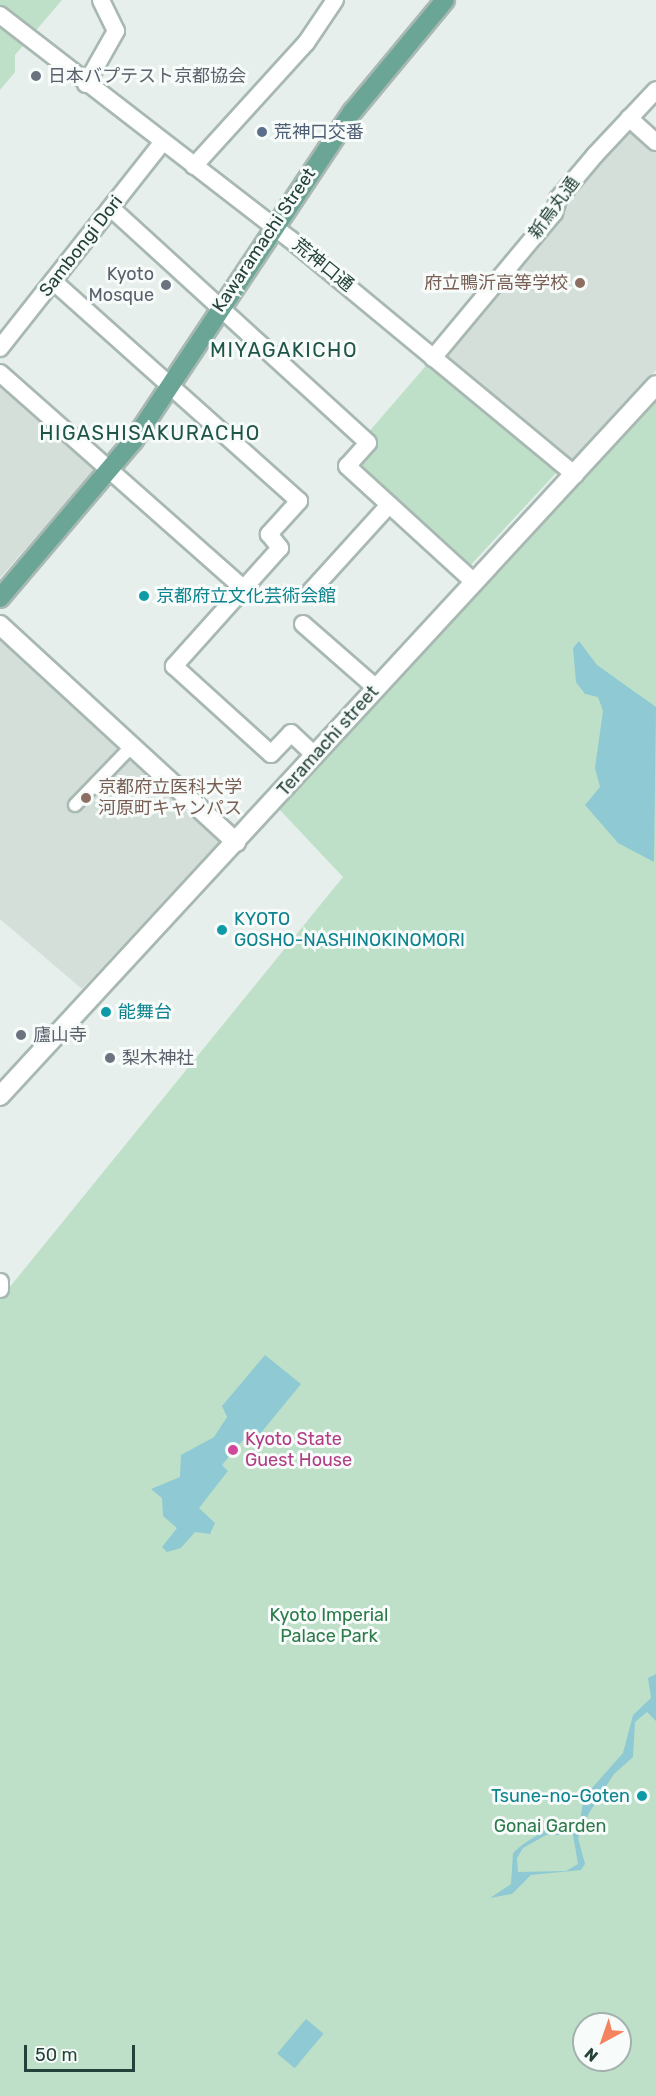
<!DOCTYPE html>
<meta charset="utf-8">
<style>
body{margin:0}
#map{position:relative;width:656px;height:2096px;overflow:hidden;background:#e6efeb;font-family:Rubik,"Noto Sans JP",sans-serif}
div>[style]{position:absolute}
.built>*{inset:0;background:#d4dfda}
.green>*{inset:0;background:#bfe0c8}
.water>*{inset:0;background:#8ec9d4;transform-origin:0 0}
.roads{filter:drop-shadow(2px 0 #a8b8b2) drop-shadow(-2px 0 #a8b8b2) drop-shadow(0 2px #a8b8b2) drop-shadow(0 -2px #a8b8b2)}
.pedestrian>*{height:12px;margin:-6px;padding:0 6px;transform-origin:6px;border-radius:6px;background:#fff}
.minor>*{height:16px;margin:-8px;padding:0 8px;transform-origin:8px;border-radius:8px;background:#fff}
.tertiary>*{height:18px;margin:-9px;padding:0 9px;transform-origin:9px;border-radius:9px;background:#fff}
.primary>*{height:18px;margin:-9px;padding:0 9px;transform-origin:9px;border-radius:9px;background:#6aa596}
.dots>*{width:16px;height:16px;translate:-50% -50%;box-sizing:border-box;border:3px solid #f7fbf9;border-radius:50%}
span{translate:-50% -50%;white-space:nowrap;text-align:center;line-height:1.15;-webkit-text-stroke:6px #f7fbf9;paint-order:stroke}
.worship-label{font-size:18px;color:#5b616d}
.left{translate:0 -50%;text-align:left}
.right{translate:-100% -50%;text-align:right}
.service-label{font-size:18px;color:#4e5e75}
.street-label{font-size:18px;color:#24423a}
.education-label{font-size:18px;color:#785e54}
.culture-label{font-size:18px;color:#0d838f}
.hotel-label{font-size:18px;color:#b23c85}
.park-label{font-size:18px;color:#2d7a4b}
.neighbourhood-label{font-size:20px;color:#1f5548;letter-spacing:1.5px}
.north{position:absolute;left:572px;top:2012px;width:60px;height:60px;box-sizing:border-box;background:#f7fbf9;border:2px solid #a3b1ad;border-radius:50%;rotate:220deg;font-size:16px;font-weight:700;line-height:24px;text-align:center;color:#24423a}
.north::after{content:'';display:block;margin:auto;width:21px;height:27px;background:#f4845f;clip-path:polygon(50% 0,100% 100%,50% 72%,0 100%)}
.scale{position:absolute;left:24px;top:2045px;width:111px;height:27px;box-sizing:border-box;border:3px solid #24423a;border-top:0;padding-left:8px;font-size:18px;line-height:21px;white-space:nowrap;color:#24423a;-webkit-text-stroke:4px #f7fbf9;paint-order:stroke}
</style>
<div id="map">
<div class="built">
<div style="clip-path:polygon(627px 126px,656px 151px,656px 370px,573px 464px,444px 353px,565px 213px,563px 200px)"></div>
<div style="clip-path:polygon(0 379px,99px 465px,0 578px)"></div>
<div style="clip-path:polygon(0 635px,219px 842px,82px 989px,0 919px)"></div>
</div>
<div class="green">
<div style="clip-path:polygon(0 0,62px 0,15px 55px,15px 72px,0 90px)"></div>
<div style="clip-path:polygon(430px 361px,557px 472px,467px 569px,355px 467px,376px 443px,367px 434px)"></div>
<div style="clip-path:polygon(evenodd,656px 394px,656px 2096px,0 2096px,0 1299px,343px 877px,279px 809px,656px 394px,584px 2024px,620px 2024px,620px 2060px,584px 2060px,584px 2024px)"></div>
</div>
<div class="water">
<div style="clip-path:polygon(579px 641px,597px 665px,656px 707px,654px 862px,618px 843px,585px 805px,600px 787px,595px 768px,603px 711px,598px 697px,585px 694px,576px 682px,573px 648px)"></div>
<div style="clip-path:polygon(265px 1355px,301px 1384px,250px 1446px,243px 1440px,222px 1465px,228px 1471px,199px 1508px,215px 1523px,210px 1534px,195px 1532px,181px 1548px,167px 1552px,162px 1547px,177px 1528px,163px 1516px,162px 1498px,151px 1489px,180px 1477px,181px 1455px,214px 1437px,227px 1417px,222px 1406px)"></div>
<div style="clip-path:polygon(evenodd,656px 1674px,656px 1721px,647px 1712px,635px 1722px,633px 1757px,614px 1774px,589px 1813px,578px 1838px,585px 1864px,581px 1870px,531px 1875px,512px 1894px,490px 1898px,511px 1884px,513px 1853px,522px 1845px,545px 1830px,566px 1832px,579px 1826px,584px 1797px,623px 1753px,633px 1715px,651px 1698px,648px 1678px,656px 1674px,546px 1835px,573px 1835px,578px 1864px,566px 1871px,518px 1872px,517px 1858px,523px 1848px,546px 1835px)"></div>
<div style="left:306px;top:2019px;width:23px;height:45px;rotate:40deg"></div>
</div>
<div class="roads">
<div class="pedestrian">
<div style="left:75px;top:805px;width:82px;rotate:-46deg"></div>
</div>
<div class="minor">
<div style="left:0;top:15px;width:366px;rotate:37.7deg"></div>
<div style="left:290px;top:239px;width:370px;rotate:39.6deg"></div>
<div style="left:86px;top:84px;width:61px;rotate:-60.5deg"></div>
<div style="left:116px;top:31px;width:34px;rotate:-116deg"></div>
<div style="left:629px;top:118px;width:36px;rotate:42deg"></div>
<div style="left:194px;top:166px;width:166px;rotate:-47.7deg"></div>
<div style="left:306px;top:43px;width:52px;rotate:-56deg"></div>
<div style="left:111px;top:208px;width:348px;rotate:42.4deg"></div>
<div style="left:368px;top:443px;width:31px;rotate:132deg"></div>
<div style="left:347px;top:466px;width:172px;rotate:42.4deg"></div>
<div style="left:53px;top:281px;width:330px;rotate:41.8deg"></div>
<div style="left:299px;top:501px;width:45px;rotate:132.3deg"></div>
<div style="left:269px;top:534px;width:18px;rotate:52deg"></div>
<div style="left:280px;top:548px;width:159px;rotate:131.9deg"></div>
<div style="left:174px;top:666px;width:131px;rotate:42.2deg"></div>
<div style="left:271px;top:754px;width:29px;rotate:-46deg"></div>
<div style="left:291px;top:733px;width:33px;rotate:43deg"></div>
<div style="left:0;top:348px;width:261px;rotate:-51.7deg"></div>
<div style="left:433px;top:358px;width:189px;rotate:-50.2deg"></div>
<div style="left:554px;top:213px;width:15px;rotate:-74deg"></div>
<div style="left:558px;top:199px;width:57px;rotate:-49.9deg"></div>
<div style="left:595px;top:155px;width:89px;rotate:-46.8deg"></div>
<div style="left:0;top:373px;width:324px;rotate:41.5deg"></div>
<div style="left:310px;top:592px;width:118px;rotate:-47.8deg"></div>
<div style="left:303px;top:624px;width:97px;rotate:41.2deg"></div>
<div style="left:0;top:1282px;width:7px;rotate:90deg"></div>
</div>
<div class="tertiary">
<div style="left:0;top:625px;width:321px;rotate:42.6deg"></div>
<div style="left:0;top:1096px;width:967px;rotate:-47.3deg"></div>
</div>
<div class="primary">
<div style="left:0;top:598px;width:207px;rotate:-49.7deg"></div>
<div style="left:134px;top:440px;width:395px;rotate:-56.4deg"></div>
<div style="left:353px;top:111px;width:144px;rotate:-50.3deg"></div>
</div>
</div>
<div class="dots">
<div style="left:36px;top:76px;background:#6b7280"></div>
<div style="left:262px;top:132px;background:#5c6f8a"></div>
<div style="left:580px;top:283px;background:#8d6e63"></div>
<div style="left:166px;top:285px;background:#6b7280"></div>
<div style="left:144px;top:596px;background:#0f9aa8"></div>
<div style="left:86px;top:798px;background:#8d6e63"></div>
<div style="left:222px;top:930px;background:#0f9aa8"></div>
<div style="left:106px;top:1012px;background:#0f9aa8"></div>
<div style="left:21px;top:1035px;background:#6b7280"></div>
<div style="left:110px;top:1058px;background:#6b7280"></div>
<div style="left:233px;top:1450px;background:#d1479c"></div>
<div style="left:642px;top:1796px;background:#0f9aa8"></div>
</div>
<div class="worship-label">
<span class="left" style="left:48px;top:76px">日本バプテスト京都協会</span>
<span class="right" style="left:154px;top:285px">Kyoto<br>Mosque</span>
<span class="left" style="left:33px;top:1035px">廬山寺</span>
<span class="left" style="left:122px;top:1058px">梨木神社</span>
</div>
<div class="service-label">
<span class="left" style="left:274px;top:132px">荒神口交番</span>
</div>
<div class="street-label">
<span style="left:554px;top:208px;rotate:-54deg">新烏丸通</span>
<span style="left:264px;top:240px;rotate:-56deg">Kawaramachi Street</span>
<span style="left:81px;top:246px;rotate:-52deg">Sambongi Dori</span>
<span style="left:323px;top:265px;rotate:39deg">荒神口通</span>
<span style="left:328px;top:741px;rotate:-48deg">Teramachi street</span>
</div>
<div class="education-label">
<span class="right" style="left:568px;top:283px">府立鴨沂高等学校</span>
<span class="left" style="left:98px;top:798px">京都府立医科大学<br>河原町キャンパス</span>
</div>
<div class="culture-label">
<span class="left" style="left:156px;top:596px">京都府立文化芸術会館</span>
<span class="left" style="left:234px;top:930px">KYOTO<br>GOSHO-NASHINOKINOMORI</span>
<span class="left" style="left:118px;top:1012px">能舞台</span>
<span class="right" style="left:630px;top:1796px">Tsune-no-Goten</span>
</div>
<div class="hotel-label">
<span class="left" style="left:245px;top:1450px">Kyoto State<br>Guest House</span>
</div>
<div class="park-label">
<span style="left:329px;top:1626px">Kyoto Imperial<br>Palace Park</span>
<span style="left:550px;top:1826px">Gonai Garden</span>
</div>
<div class="neighbourhood-label">
<span style="left:284px;top:350px">MIYAGAKICHO</span>
<span style="left:150px;top:433px">HIGASHISAKURACHO</span>
</div>
<div class="north">N</div>
<div class="scale">50 m</div>
</div>
